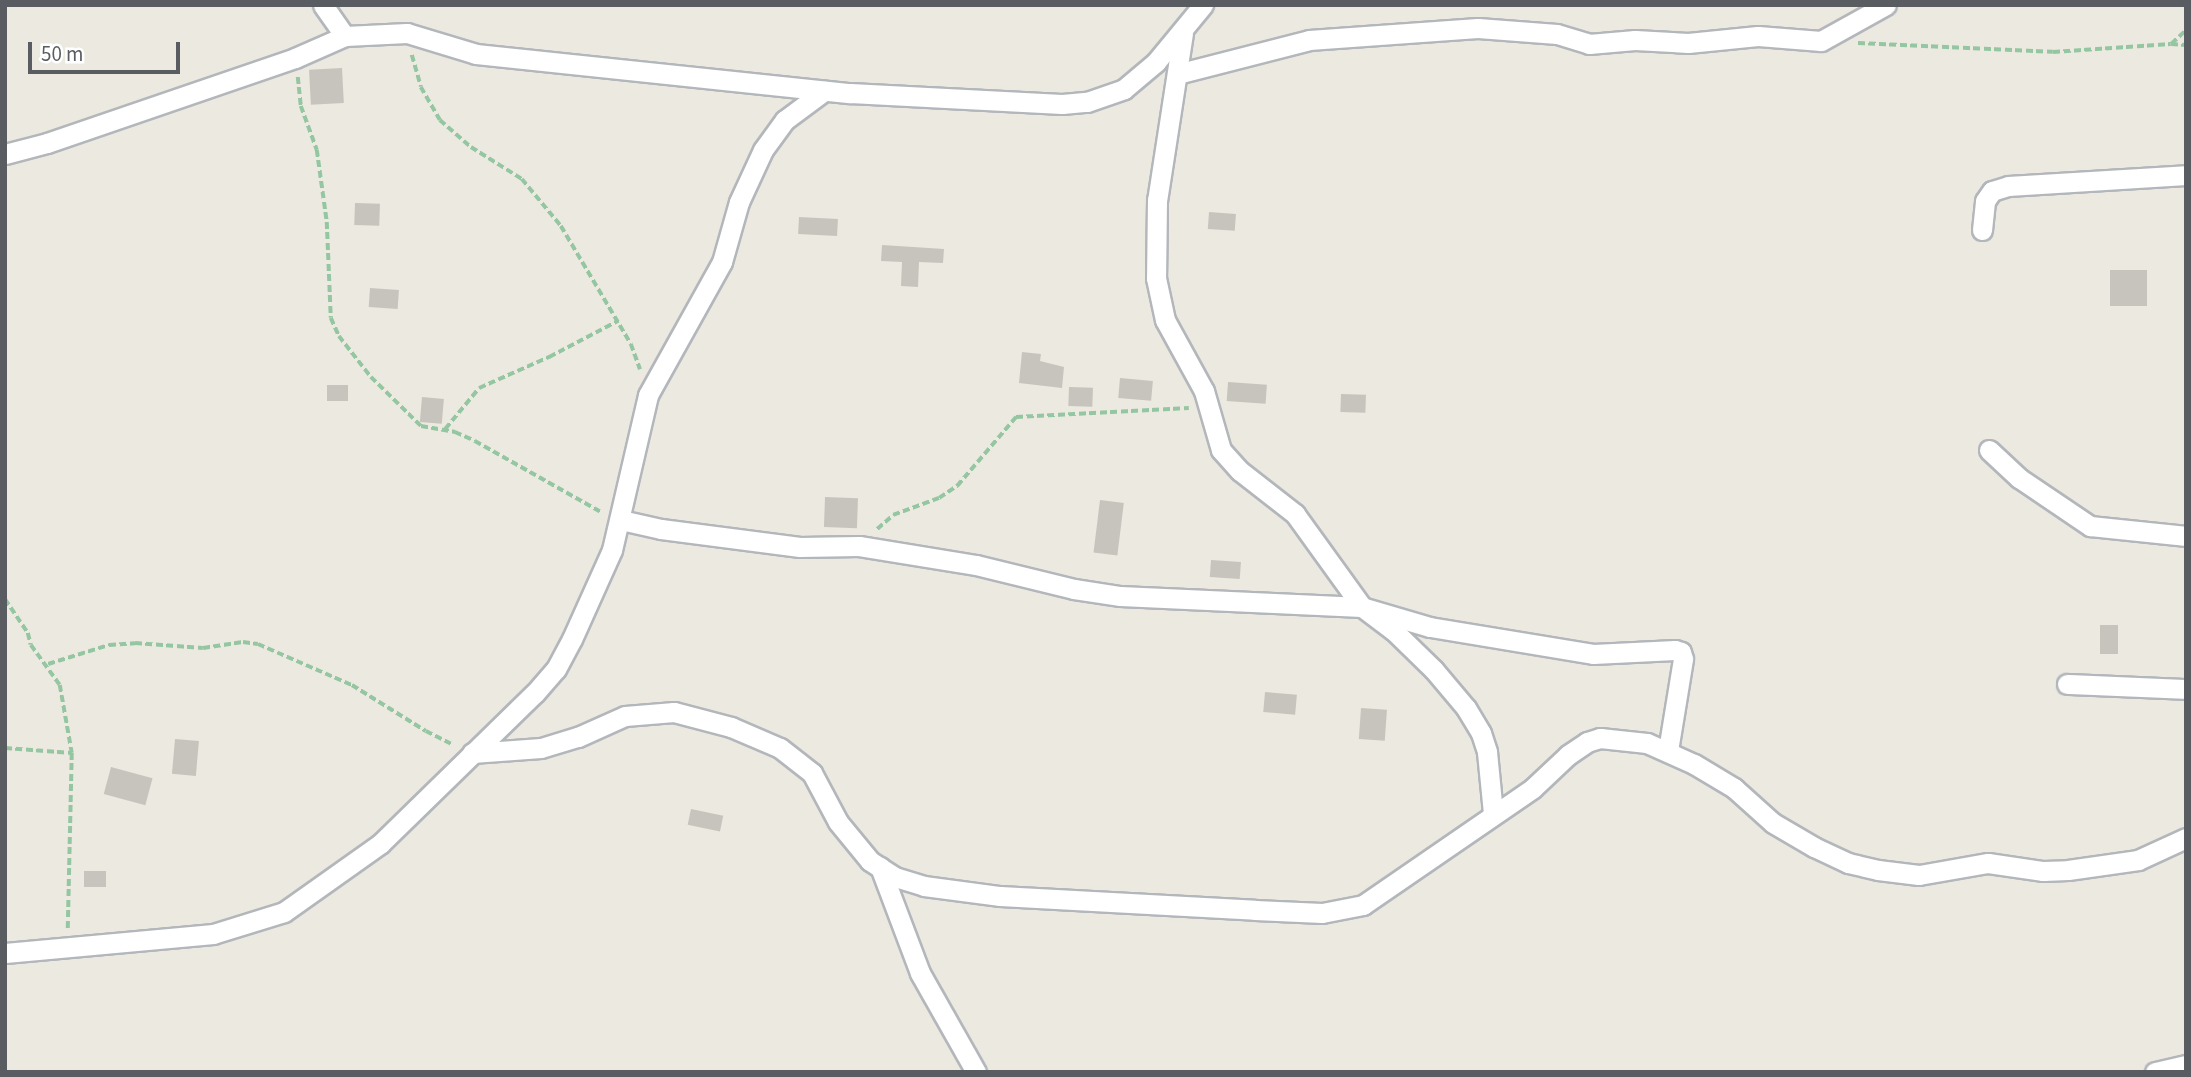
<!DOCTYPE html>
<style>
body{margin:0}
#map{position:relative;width:2191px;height:1077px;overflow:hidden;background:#ece9e0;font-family:"Source Sans 3",sans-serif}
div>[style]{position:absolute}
.building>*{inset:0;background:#c7c4bd;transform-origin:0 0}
.path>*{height:3.5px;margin-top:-1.75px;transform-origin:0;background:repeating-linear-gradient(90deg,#94c6a1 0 7px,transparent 0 10.5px)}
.roads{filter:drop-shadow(2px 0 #b3b7bb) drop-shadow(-2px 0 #b3b7bb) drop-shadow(0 2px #b3b7bb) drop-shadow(0 -2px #b3b7bb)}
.street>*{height:19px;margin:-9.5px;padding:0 9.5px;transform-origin:9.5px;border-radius:9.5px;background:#fff}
span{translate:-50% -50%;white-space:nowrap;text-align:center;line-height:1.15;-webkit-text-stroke:5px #fff;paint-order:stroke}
.frame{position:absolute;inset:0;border:7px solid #595d61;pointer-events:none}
.scale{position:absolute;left:28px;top:42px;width:152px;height:32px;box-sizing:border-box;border:4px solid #595d61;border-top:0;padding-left:9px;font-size:21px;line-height:24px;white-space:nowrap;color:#595d61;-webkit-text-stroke:5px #fff;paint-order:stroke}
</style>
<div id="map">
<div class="building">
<div style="left:342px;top:68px;width:35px;height:33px;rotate:87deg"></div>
<div style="left:355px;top:203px;width:25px;height:22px;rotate:2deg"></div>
<div style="left:1209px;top:212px;width:27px;height:17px;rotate:4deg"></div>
<div style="left:799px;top:217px;width:39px;height:17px;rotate:3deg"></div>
<div style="clip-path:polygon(882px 245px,944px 249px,943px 263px,919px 262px,918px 287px,901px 286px,902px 262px,881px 261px)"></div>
<div style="left:2110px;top:270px;width:37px;height:36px"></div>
<div style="left:370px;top:288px;width:29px;height:19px;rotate:4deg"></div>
<div style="clip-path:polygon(1022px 352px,1041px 354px,1040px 361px,1064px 367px,1062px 388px,1019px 383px)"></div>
<div style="left:1120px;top:378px;width:33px;height:20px;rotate:5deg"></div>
<div style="left:1228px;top:382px;width:39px;height:19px;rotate:4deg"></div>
<div style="left:327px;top:385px;width:21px;height:16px"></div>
<div style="left:1069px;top:387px;width:24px;height:19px;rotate:2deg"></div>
<div style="left:1341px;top:394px;width:25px;height:18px;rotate:2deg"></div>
<div style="left:422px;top:397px;width:22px;height:25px;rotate:5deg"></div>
<div style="left:825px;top:497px;width:33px;height:30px;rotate:2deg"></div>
<div style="left:1100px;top:500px;width:24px;height:53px;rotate:7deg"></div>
<div style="left:1211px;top:560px;width:30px;height:17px;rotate:4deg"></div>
<div style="left:2100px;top:625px;width:18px;height:29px"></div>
<div style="left:1265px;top:692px;width:32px;height:20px;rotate:5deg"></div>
<div style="left:1361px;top:708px;width:26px;height:31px;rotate:4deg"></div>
<div style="left:175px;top:739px;width:24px;height:35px;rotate:5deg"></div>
<div style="left:111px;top:767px;width:43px;height:28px;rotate:15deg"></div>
<div style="left:691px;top:809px;width:33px;height:16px;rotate:12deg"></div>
<div style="left:84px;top:871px;width:22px;height:16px"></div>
</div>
<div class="path">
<div style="left:1858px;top:43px;width:195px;rotate:2.6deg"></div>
<div style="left:2053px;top:52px;width:118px;rotate:-3.9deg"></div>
<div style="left:2171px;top:44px;width:21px;rotate:-43deg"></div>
<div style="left:2171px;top:44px;width:15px;rotate:4deg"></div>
<div style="left:412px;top:55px;width:33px;rotate:74deg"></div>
<div style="left:421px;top:87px;width:38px;rotate:60deg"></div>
<div style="left:440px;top:120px;width:41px;rotate:41.1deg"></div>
<div style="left:471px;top:147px;width:60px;rotate:32.1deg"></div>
<div style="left:522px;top:179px;width:61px;rotate:50.3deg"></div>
<div style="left:561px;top:226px;width:137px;rotate:59.3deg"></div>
<div style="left:631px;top:344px;width:27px;rotate:70deg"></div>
<div style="left:298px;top:77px;width:29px;rotate:84deg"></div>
<div style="left:301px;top:106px;width:47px;rotate:70deg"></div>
<div style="left:317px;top:150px;width:73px;rotate:82.1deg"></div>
<div style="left:327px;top:222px;width:96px;rotate:87.6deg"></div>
<div style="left:331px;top:318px;width:20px;rotate:66deg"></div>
<div style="left:339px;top:336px;width:52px;rotate:52deg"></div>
<div style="left:371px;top:377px;width:70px;rotate:44.4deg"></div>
<div style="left:421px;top:426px;width:35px;rotate:10deg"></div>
<div style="left:455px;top:432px;width:22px;rotate:24deg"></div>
<div style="left:475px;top:441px;width:145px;rotate:29.4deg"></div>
<div style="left:445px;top:429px;width:53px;rotate:-50.3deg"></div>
<div style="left:479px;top:388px;width:77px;rotate:-23.9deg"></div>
<div style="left:549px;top:357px;width:78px;rotate:-27.6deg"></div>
<div style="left:877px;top:529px;width:21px;rotate:-41deg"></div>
<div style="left:893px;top:515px;width:49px;rotate:-20.3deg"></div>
<div style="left:939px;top:498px;width:22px;rotate:-34deg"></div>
<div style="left:957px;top:486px;width:91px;rotate:-49.5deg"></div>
<div style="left:1016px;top:417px;width:173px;rotate:-3deg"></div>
<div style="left:5px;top:599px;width:41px;rotate:55.9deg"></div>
<div style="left:28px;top:633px;width:12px;rotate:76deg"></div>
<div style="left:31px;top:645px;width:49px;rotate:54.1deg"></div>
<div style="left:60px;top:685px;width:69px;rotate:80deg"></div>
<div style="left:72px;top:753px;width:176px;rotate:91.3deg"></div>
<div style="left:48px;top:664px;width:64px;rotate:-17.3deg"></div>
<div style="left:109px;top:645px;width:26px;rotate:-4deg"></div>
<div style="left:135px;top:643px;width:68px;rotate:4.2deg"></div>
<div style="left:203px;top:648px;width:40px;rotate:-8.5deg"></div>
<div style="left:243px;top:642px;width:15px;rotate:8deg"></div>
<div style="left:258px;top:644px;width:103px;rotate:23.6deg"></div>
<div style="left:352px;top:685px;width:87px;rotate:31.9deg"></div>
<div style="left:426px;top:731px;width:31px;rotate:27deg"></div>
<div style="left:5px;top:748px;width:67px;rotate:4.3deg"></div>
</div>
<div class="roads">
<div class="street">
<div style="left:323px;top:5px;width:38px;rotate:55deg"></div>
<div style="left:1183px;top:33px;width:169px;rotate:98.8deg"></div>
<div style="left:1157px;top:200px;width:78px;rotate:90.7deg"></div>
<div style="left:1156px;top:278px;width:43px;rotate:77.9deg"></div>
<div style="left:1165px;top:320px;width:81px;rotate:61.2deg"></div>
<div style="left:1204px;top:391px;width:61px;rotate:73.9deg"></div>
<div style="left:1221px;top:450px;width:28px;rotate:48deg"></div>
<div style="left:1240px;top:471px;width:70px;rotate:38deg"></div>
<div style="left:1295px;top:514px;width:115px;rotate:54.2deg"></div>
<div style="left:1362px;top:607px;width:39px;rotate:37deg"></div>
<div style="left:1393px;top:630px;width:57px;rotate:44.3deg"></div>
<div style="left:1434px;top:670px;width:50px;rotate:49.9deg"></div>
<div style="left:1466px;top:708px;width:29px;rotate:59deg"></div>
<div style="left:1481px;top:733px;width:20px;rotate:72deg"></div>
<div style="left:1487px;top:752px;width:61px;rotate:84.4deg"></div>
<div style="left:1177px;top:74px;width:136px;rotate:-14.4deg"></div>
<div style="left:1309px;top:40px;width:169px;rotate:-4.1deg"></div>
<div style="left:1478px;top:28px;width:79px;rotate:4.3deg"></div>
<div style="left:1557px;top:34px;width:34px;rotate:17deg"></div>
<div style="left:1589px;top:44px;width:46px;rotate:-5deg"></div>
<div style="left:1635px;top:40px;width:53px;rotate:3.2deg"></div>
<div style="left:1688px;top:43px;width:70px;rotate:-5.7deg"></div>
<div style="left:1758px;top:36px;width:63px;rotate:4.5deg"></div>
<div style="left:1821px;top:41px;width:74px;rotate:-29deg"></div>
<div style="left:5px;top:154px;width:43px;rotate:-14.7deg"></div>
<div style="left:47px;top:143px;width:262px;rotate:-18.9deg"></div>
<div style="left:295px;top:58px;width:55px;rotate:-23.7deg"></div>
<div style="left:345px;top:36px;width:62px;rotate:-2.8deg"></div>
<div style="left:407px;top:33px;width:72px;rotate:16.9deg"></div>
<div style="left:476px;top:54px;width:376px;rotate:6deg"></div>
<div style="left:850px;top:93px;width:212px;rotate:3deg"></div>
<div style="left:1062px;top:104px;width:25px;rotate:-5deg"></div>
<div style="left:1087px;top:102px;width:39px;rotate:-19deg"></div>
<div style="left:1124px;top:89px;width:42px;rotate:-40.2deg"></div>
<div style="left:1156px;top:62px;width:74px;rotate:-50.5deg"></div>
<div style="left:1982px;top:230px;width:29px;rotate:-84deg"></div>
<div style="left:1985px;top:201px;width:12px;rotate:-55deg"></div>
<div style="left:1992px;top:191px;width:17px;rotate:-17deg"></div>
<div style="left:2008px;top:186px;width:178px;rotate:-3.5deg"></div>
<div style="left:1989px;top:450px;width:41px;rotate:43deg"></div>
<div style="left:2019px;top:478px;width:86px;rotate:34.1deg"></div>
<div style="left:2090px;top:526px;width:97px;rotate:5.9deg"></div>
<div style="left:621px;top:520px;width:41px;rotate:12.7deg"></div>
<div style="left:661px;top:529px;width:140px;rotate:7.4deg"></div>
<div style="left:800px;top:547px;width:59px;rotate:-1deg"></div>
<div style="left:859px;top:546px;width:119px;rotate:9.2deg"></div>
<div style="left:976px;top:565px;width:101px;rotate:13.8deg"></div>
<div style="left:1074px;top:589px;width:47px;rotate:8.7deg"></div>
<div style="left:1120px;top:596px;width:242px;rotate:2.6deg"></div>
<div style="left:1362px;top:607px;width:71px;rotate:16.4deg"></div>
<div style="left:1430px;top:627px;width:165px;rotate:9.4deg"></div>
<div style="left:1593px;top:654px;width:82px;rotate:-2.8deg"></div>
<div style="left:1675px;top:650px;width:6px;rotate:18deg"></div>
<div style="left:1681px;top:652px;width:7px;rotate:74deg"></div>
<div style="left:1683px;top:659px;width:93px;rotate:99.3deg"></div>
<div style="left:2067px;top:684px;width:119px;rotate:2.4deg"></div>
<div style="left:472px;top:753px;width:69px;rotate:-4.1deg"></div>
<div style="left:541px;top:748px;width:39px;rotate:-17deg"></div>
<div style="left:578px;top:737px;width:51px;rotate:-24.1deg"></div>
<div style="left:625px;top:716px;width:49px;rotate:-4.7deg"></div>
<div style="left:674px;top:712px;width:59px;rotate:14.7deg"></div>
<div style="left:731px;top:727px;width:53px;rotate:23.2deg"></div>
<div style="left:780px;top:748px;width:41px;rotate:38deg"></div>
<div style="left:812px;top:773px;width:55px;rotate:62deg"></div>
<div style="left:838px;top:822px;width:50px;rotate:50.6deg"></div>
<div style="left:870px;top:861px;width:30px;rotate:33deg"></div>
<div style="left:895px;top:877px;width:30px;rotate:17deg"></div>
<div style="left:924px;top:886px;width:77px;rotate:7.5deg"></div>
<div style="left:1000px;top:896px;width:255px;rotate:3.1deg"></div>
<div style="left:1255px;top:910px;width:67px;rotate:2.6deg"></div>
<div style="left:1322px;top:913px;width:42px;rotate:-11deg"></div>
<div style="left:1363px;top:905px;width:206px;rotate:-34.5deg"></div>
<div style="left:1533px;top:788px;width:48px;rotate:-43.3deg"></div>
<div style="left:1568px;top:755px;width:23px;rotate:-34deg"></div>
<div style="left:1587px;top:742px;width:14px;rotate:-17deg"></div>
<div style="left:1600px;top:738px;width:47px;rotate:6.1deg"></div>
<div style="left:1647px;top:743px;width:51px;rotate:24.1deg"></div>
<div style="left:1694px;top:764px;width:47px;rotate:31deg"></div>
<div style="left:1734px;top:788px;width:52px;rotate:41.9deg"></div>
<div style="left:1773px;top:823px;width:48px;rotate:30.3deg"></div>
<div style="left:1814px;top:847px;width:38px;rotate:25deg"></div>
<div style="left:1848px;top:863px;width:31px;rotate:13deg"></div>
<div style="left:1878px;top:870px;width:41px;rotate:7deg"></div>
<div style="left:1919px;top:875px;width:70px;rotate:-9.9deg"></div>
<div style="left:1988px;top:863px;width:56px;rotate:8.3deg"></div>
<div style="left:2043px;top:871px;width:25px;rotate:-2deg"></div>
<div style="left:2068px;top:870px;width:71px;rotate:-8.1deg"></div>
<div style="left:2138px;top:860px;width:53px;rotate:-24.6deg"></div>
<div style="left:880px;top:867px;width:113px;rotate:69.3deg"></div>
<div style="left:920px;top:973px;width:114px;rotate:60.5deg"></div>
<div style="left:5px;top:953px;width:209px;rotate:-5.2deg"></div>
<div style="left:213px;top:934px;width:74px;rotate:-17.2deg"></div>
<div style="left:284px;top:912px;width:118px;rotate:-35.3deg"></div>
<div style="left:380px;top:844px;width:216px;rotate:-44.3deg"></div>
<div style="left:535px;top:693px;width:32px;rotate:-49deg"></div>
<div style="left:556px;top:669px;width:34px;rotate:-62deg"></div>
<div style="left:572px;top:639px;width:98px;rotate:-65.8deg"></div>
<div style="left:612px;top:550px;width:159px;rotate:-76.9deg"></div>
<div style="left:648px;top:395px;width:152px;rotate:-60.9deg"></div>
<div style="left:722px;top:262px;width:62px;rotate:-74.2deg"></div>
<div style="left:739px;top:202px;width:57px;rotate:-65.2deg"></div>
<div style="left:763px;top:150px;width:37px;rotate:-54deg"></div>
<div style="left:785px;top:120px;width:49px;rotate:-36.6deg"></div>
<div style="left:2155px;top:1072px;width:32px;rotate:-13deg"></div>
</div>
</div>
<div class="frame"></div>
<div class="scale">50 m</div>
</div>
